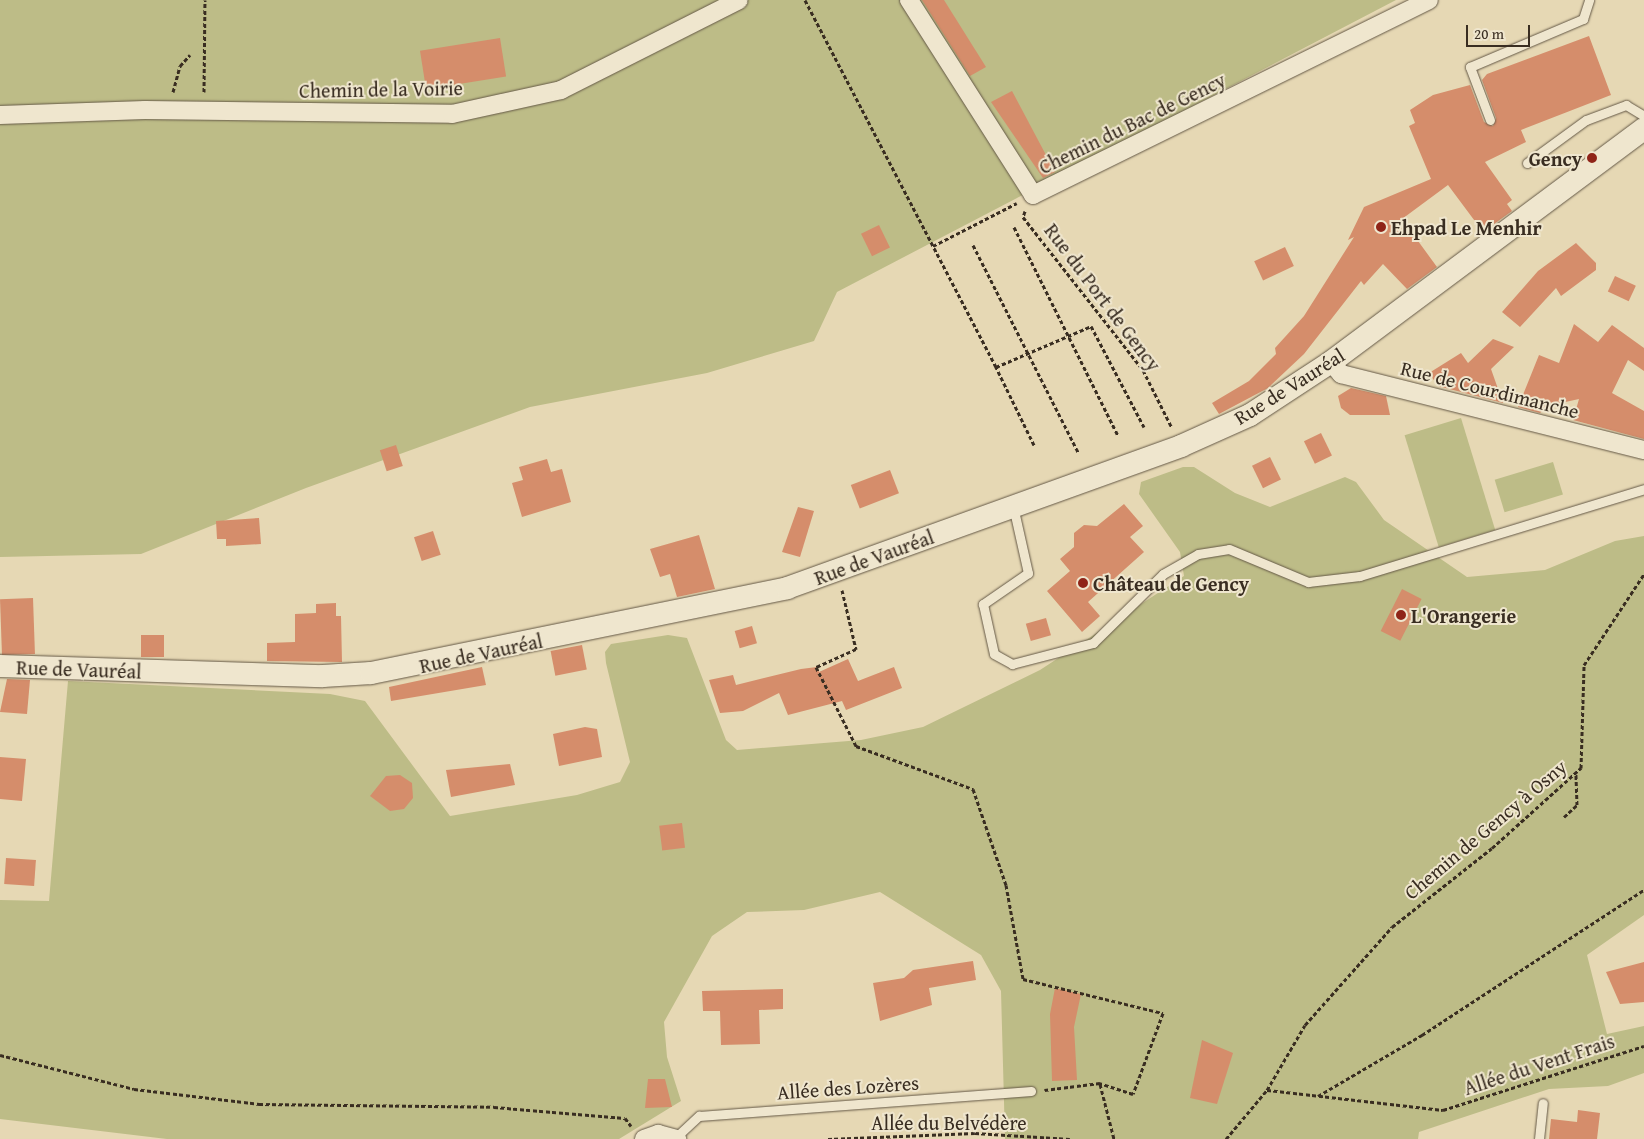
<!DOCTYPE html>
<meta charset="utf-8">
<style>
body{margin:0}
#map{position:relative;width:1644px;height:1139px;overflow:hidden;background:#e6d8b4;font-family:"Gentium Book Plus",serif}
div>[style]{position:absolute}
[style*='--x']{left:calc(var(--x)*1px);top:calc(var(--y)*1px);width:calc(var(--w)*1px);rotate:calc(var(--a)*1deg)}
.green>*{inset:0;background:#bdbc87;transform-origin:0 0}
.building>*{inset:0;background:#d58d6b;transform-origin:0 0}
.path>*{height:3px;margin-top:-1.5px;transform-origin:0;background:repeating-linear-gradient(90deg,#392d21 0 4px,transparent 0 6.5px)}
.roads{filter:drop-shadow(0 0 1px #645846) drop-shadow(0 0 1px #645846)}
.service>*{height:9px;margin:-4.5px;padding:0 4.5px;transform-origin:4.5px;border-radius:4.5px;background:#efe6ce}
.minor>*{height:18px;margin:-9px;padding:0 9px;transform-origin:9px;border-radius:9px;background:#efe6ce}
.tertiary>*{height:22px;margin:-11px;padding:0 11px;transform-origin:11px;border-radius:11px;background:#efe6ce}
.dots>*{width:14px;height:14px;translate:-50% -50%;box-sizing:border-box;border:2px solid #efe6ce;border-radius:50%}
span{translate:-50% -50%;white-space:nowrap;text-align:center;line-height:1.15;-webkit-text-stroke:4px #efe6ce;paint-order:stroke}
.street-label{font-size:20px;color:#392d21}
.poi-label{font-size:20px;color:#392d21;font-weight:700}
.right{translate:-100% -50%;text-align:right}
.left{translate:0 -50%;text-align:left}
.scale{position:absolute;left:1466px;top:25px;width:64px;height:22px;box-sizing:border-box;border:2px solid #392d21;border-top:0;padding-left:6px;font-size:15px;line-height:18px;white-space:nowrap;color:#392d21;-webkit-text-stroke:4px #efe6ce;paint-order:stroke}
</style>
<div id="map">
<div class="green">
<i style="clip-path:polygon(0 0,1396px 0,837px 292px,814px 341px,707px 373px,530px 407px,306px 488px,141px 554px,0 557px)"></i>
<i style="left:1461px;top:418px;width:117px;height:59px;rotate:73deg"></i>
<i style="left:1553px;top:462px;width:34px;height:61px;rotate:73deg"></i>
<i style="clip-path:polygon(1183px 467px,1194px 467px,1235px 493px,1270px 507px,1345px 477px,1356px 482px,1384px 520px,1467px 577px,1545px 570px,1615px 541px,1644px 536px,1644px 915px,1587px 955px,1607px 1034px,1644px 1026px,1644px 1073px,1608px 1086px,1549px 1089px,1419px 1132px,1418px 1139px,1005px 1139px,1001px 991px,981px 955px,880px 892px,804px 910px,747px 912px,712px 936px,664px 1022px,667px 1057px,681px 1101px,619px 1139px,167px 1139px,0 1119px,0 900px,49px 901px,68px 681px,330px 694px,365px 701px,450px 816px,577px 795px,620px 782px,630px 762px,606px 663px,605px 652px,611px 644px,668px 635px,687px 638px,726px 740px,737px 750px,861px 740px,923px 727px,1040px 670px,1184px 576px,1180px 552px,1139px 494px,1141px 482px)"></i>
</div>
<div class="building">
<i style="clip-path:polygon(922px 0,944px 0,986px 67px,970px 76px)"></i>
<i style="clip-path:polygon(1589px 36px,1611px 95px,1521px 130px,1526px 142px,1485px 162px,1512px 200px,1507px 204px,1512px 211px,1483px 232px,1448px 185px,1402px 219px,1437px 267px,1407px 289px,1383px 264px,1364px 285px,1361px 281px,1304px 354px,1268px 388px,1219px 414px,1212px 403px,1249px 381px,1276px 354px,1275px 348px,1304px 316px,1354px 237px,1348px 240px,1364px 207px,1431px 179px,1409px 126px,1415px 123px,1410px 110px,1433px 95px,1470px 85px,1484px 122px,1493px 126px,1496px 118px,1482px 80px,1487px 74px)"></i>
<i style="left:500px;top:38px;width:39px;height:81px;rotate:81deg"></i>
<i style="clip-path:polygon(1012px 91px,1055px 172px,1043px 178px,991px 102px)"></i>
<i style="left:879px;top:225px;width:25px;height:20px;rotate:64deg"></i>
<i style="clip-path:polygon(1576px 243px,1596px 263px,1596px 270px,1561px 296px,1556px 288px,1520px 327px,1502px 312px,1538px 271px)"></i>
<i style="left:1285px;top:247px;width:21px;height:34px;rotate:65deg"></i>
<i style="left:1615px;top:276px;width:23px;height:17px;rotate:25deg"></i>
<i style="clip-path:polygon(1574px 324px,1598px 342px,1612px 325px,1644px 348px,1644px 371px,1628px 360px,1612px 393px,1644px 411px,1644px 439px,1573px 420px,1579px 399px,1547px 406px,1540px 413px,1518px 407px,1539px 355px,1559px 363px)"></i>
<i style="clip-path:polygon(1493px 339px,1514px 347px,1491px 369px,1503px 403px,1438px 386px,1429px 373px,1461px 353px,1468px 363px)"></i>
<i style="clip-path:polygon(1351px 388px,1386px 396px,1390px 415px,1350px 415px,1341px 408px,1338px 396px)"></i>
<i style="left:1321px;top:433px;width:25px;height:19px;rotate:64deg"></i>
<i style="left:396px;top:445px;width:22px;height:17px;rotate:72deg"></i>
<i style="left:1270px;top:457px;width:25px;height:20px;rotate:64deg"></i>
<i style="clip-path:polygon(547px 459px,551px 472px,562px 469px,571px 502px,522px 517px,512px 483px,523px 480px,519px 467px)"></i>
<i style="left:890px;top:470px;width:25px;height:42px;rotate:69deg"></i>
<i style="clip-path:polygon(1124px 504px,1143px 526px,1130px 537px,1144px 552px,1088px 602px,1100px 616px,1082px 632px,1047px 591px,1070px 571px,1060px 559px,1074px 547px,1074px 533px,1084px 525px,1097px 526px)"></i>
<i style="clip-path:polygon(798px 507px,814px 511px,800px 557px,782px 552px)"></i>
<i style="clip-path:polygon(259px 518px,261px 544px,226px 546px,226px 539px,217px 539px,216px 521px)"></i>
<i style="left:433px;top:531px;width:25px;height:20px;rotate:72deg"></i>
<i style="clip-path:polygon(699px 535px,715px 589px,677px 597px,670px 574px,660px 577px,650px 549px)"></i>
<i style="left:1402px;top:589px;width:22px;height:47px;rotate:27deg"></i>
<i style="left:33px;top:598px;width:56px;height:33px;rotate:88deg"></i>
<i style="clip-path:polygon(336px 603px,336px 616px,341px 616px,342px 662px,267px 661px,267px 643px,295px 642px,295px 614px,316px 613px,316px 604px)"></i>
<i style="left:1046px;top:618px;width:18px;height:21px;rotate:74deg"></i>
<i style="left:752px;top:626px;width:18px;height:18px;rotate:74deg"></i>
<i style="left:141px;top:635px;width:23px;height:22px"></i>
<i style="left:582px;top:645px;width:25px;height:32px;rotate:79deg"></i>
<i style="clip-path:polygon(848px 659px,858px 681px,894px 667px,902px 688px,846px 710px,842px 701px,788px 715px,779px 693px,743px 711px,720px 713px,709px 680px,733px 675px,736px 685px,801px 669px,817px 667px,819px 672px)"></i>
<i style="clip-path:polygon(482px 667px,486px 685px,391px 701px,389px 687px)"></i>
<i style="clip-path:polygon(7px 679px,30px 680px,27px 714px,0 712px)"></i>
<i style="clip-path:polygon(585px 727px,597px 729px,602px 757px,559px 766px,553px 734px)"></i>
<i style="clip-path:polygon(0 757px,26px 759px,22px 801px,0 799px)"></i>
<i style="clip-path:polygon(510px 764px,515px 785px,451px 797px,446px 770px)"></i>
<i style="clip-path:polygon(400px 775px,412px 783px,413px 798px,404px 809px,390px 811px,370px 796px,386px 776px)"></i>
<i style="left:682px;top:823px;width:25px;height:23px;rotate:83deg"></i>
<i style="left:6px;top:858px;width:30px;height:26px;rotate:4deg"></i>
<i style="clip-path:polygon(973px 961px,976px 980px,929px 988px,932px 1005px,880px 1021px,873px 983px,904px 978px,913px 970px)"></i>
<i style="clip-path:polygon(1644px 962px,1644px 1002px,1620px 1004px,1606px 972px)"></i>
<i style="clip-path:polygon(1055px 988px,1081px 994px,1074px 1027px,1077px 1080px,1052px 1081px,1050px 1014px)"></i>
<i style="clip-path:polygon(783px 989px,783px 1009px,759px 1010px,760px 1044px,721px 1045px,720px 1011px,703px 1011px,702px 991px)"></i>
<i style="clip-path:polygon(1202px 1040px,1233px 1053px,1217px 1104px,1190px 1098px)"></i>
<i style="clip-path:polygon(648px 1079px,665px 1079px,672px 1107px,645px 1108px)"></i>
<i style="clip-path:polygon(1578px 1110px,1600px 1113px,1597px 1139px,1549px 1139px,1551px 1119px,1577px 1122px)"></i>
</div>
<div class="path">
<i style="--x:805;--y:0;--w:414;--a:62.5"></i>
<i style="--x:173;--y:92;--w:27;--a:-75"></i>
<i style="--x:180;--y:66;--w:15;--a:-48"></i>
<i style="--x:204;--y:92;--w:92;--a:-89.4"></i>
<i style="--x:1025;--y:211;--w:6;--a:108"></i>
<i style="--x:1023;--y:217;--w:194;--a:51.9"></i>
<i style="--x:1143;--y:370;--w:63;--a:63.4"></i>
<i style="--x:1014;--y:227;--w:233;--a:63.5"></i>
<i style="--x:973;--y:245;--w:232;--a:63.1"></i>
<i style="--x:933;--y:246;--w:94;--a:-27.1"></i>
<i style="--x:1034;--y:445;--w:87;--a:-116"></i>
<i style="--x:996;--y:367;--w:103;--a:-23.3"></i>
<i style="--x:1091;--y:326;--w:114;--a:62.3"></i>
<i style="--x:842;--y:590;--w:61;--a:76.7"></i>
<i style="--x:856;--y:649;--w:44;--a:155.8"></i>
<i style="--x:816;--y:667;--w:89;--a:63.1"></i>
<i style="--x:856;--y:746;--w:125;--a:20.2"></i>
<i style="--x:973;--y:789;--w:102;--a:71"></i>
<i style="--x:1006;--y:885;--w:96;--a:79.7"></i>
<i style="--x:1023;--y:979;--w:144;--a:13.7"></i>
<i style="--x:1163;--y:1013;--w:86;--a:110.3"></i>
<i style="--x:1133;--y:1094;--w:35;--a:-162"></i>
<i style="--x:1100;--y:1083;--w:56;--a:172.9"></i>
<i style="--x:1564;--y:817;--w:18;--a:-43"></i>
<i style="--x:1577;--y:805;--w:31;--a:-92"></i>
<i style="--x:0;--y:1055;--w:138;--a:14.2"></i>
<i style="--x:134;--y:1089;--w:126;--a:6.8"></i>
<i style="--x:259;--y:1104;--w:235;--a:0.7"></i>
<i style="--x:494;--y:1107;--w:131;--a:4.8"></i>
<i style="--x:625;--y:1118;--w:10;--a:53"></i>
<i style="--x:1100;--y:1084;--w:57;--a:75.7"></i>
<i style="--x:1267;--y:1090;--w:75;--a:-59.7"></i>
<i style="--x:1305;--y:1025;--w:131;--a:-48.4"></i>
<i style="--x:1392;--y:927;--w:127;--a:-38.3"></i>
<i style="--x:1492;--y:848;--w:120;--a:-42"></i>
<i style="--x:1581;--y:768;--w:103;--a:-88.3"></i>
<i style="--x:1584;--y:665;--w:109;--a:-56.6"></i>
<i style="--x:1318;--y:1096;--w:121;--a:-30.4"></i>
<i style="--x:1422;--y:1035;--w:265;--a:-33.2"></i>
<i style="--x:828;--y:1139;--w:147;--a:-2.3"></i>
<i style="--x:975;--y:1133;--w:95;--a:3.6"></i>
<i style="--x:1226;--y:1139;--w:64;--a:-50.1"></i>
<i style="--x:1267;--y:1090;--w:177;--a:6.5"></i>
<i style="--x:1443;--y:1110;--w:211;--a:-17.7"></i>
</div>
<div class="roads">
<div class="service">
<i style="--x:1490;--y:120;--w:57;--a:-110.7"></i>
<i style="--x:1470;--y:67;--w:123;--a:-23"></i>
<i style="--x:1583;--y:19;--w:20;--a:-72"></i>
<i style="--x:1527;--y:163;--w:73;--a:-36.1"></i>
<i style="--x:1586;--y:120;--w:43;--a:-20.6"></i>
<i style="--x:1626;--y:105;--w:21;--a:31"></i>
<i style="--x:1013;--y:506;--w:69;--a:77.4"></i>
<i style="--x:1028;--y:573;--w:55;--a:145.4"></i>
<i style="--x:983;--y:604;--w:51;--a:77.6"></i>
<i style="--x:994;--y:654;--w:21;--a:29"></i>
<i style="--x:1012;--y:664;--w:84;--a:-14.5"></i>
<i style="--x:1093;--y:643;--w:98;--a:-44.6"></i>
<i style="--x:1163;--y:574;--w:40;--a:-29.7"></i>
<i style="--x:1198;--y:554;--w:31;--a:-9"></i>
<i style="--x:1229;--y:549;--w:86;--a:22.7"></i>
<i style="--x:1308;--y:582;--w:52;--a:-6.6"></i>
<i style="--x:1360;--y:576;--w:297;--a:-17"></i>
<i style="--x:675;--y:1138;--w:33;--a:-43"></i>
<i style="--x:699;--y:1116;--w:333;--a:-4.3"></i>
<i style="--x:1539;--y:1139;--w:36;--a:-84"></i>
</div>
<div class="minor">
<i style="--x:909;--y:0;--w:231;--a:57.5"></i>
<i style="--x:1033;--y:195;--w:441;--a:-26.2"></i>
<i style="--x:0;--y:115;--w:145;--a:-2"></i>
<i style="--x:145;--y:110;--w:307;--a:0.7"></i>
<i style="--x:452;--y:114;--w:112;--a:-12.4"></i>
<i style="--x:561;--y:90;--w:199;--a:-26.8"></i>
<i style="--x:1331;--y:362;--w:16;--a:50"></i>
<i style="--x:1341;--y:374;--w:312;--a:14.1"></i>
<i style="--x:644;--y:1139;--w:15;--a:-20"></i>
<i style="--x:658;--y:1134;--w:20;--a:15"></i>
</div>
<div class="tertiary">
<i style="--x:0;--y:666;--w:323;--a:1.8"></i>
<i style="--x:323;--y:676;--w:48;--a:-3.6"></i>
<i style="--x:371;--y:673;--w:425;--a:-11.5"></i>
<i style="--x:787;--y:588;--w:419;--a:-19.8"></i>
<i style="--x:1181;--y:446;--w:76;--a:-24.2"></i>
<i style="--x:1250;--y:415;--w:97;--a:-33.2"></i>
<i style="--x:1331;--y:362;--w:390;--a:-36.7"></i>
</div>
</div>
<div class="dots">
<i style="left:1592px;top:158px;background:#8f2418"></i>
<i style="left:1381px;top:227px;background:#8f2418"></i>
<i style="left:1083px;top:583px;background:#8f2418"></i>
<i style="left:1401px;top:615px;background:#8f2418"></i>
</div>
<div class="street-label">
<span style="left:381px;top:89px;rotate:-1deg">Chemin de la Voirie</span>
<span style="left:1132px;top:123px;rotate:-26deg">Chemin du Bac de Gency</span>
<span style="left:1103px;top:297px;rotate:53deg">Rue du Port de Gency</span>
<span style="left:1289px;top:386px;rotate:-32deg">Rue de Vauréal</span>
<span style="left:1490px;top:389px;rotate:14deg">Rue de Courdimanche</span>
<span style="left:874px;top:557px;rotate:-20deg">Rue de Vauréal</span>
<span style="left:481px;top:653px;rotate:-12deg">Rue de Vauréal</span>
<span style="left:79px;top:669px;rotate:2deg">Rue de Vauréal</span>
<span style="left:1485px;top:829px;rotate:-40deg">Chemin de Gency à Osny</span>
<span style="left:1539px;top:1064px;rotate:-18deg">Allée du Vent Frais</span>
<span style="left:848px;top:1087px;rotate:-4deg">Allée des Lozères</span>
<span style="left:949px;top:1122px">Allée du Belvédère</span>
</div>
<div class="poi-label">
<span class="right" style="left:1582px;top:158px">Gency</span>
<span class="left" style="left:1391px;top:227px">Ehpad Le Menhir</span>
<span class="left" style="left:1093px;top:583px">Château de Gency</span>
<span class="left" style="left:1411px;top:615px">L'Orangerie</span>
</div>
<div class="scale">20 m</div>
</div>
